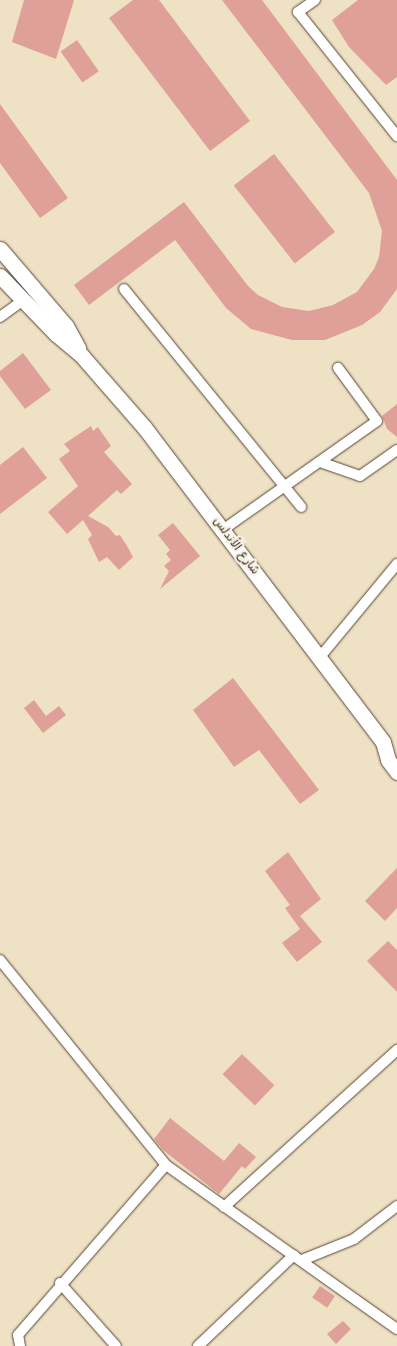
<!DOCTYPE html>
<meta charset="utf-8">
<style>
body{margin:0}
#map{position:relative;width:397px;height:1346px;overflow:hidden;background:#efe1c4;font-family:"Shantell Sans","Playpen Sans Arabic",sans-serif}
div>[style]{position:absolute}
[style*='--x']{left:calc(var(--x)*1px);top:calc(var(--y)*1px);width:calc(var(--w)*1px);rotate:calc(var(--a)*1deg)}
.building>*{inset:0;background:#dea098;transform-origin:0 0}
.roads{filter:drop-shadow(0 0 1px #564537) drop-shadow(0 0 1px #564537)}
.street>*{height:10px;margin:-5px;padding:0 5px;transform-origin:5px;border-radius:5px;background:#fff}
.secondary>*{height:15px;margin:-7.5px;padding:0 7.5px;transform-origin:7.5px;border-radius:7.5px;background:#fff}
span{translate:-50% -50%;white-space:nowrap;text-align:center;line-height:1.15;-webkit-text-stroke:4.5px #f7f3e8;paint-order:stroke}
.street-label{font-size:12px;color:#3b2a1e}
</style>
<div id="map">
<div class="building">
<i style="clip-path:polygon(24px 0,74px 0,56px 59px,12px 42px)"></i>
<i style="clip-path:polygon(133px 0,159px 0,250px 121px,210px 151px,109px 18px)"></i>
<i style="clip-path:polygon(222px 0,262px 0,397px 180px,397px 289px,380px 312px,362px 325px,325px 340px,292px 340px,251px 329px,226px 308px,175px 240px,89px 305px,74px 285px,184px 202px,248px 286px,258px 295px,282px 307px,309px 311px,333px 305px,357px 292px,374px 269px,379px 257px,382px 231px,369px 193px)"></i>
<i style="clip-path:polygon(358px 0,397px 0,397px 77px,386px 85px,349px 47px,332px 20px)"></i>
<i style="left:77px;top:40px;width:38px;height:20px;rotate:55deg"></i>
<i style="clip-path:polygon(0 104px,68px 198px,40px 218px,0 163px)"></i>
<i style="left:274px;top:154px;width:99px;height:51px;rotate:52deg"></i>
<i style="clip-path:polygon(23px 353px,51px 390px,25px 409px,0 376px,0 371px)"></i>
<i style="clip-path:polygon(397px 404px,397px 437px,387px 429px,382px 416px)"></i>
<i style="clip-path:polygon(91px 426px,93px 431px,98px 427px,111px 446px,104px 452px,132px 484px,121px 494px,117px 490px,88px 516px,108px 527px,116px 536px,120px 535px,127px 546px,133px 557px,119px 570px,107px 557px,99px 562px,88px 539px,92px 535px,83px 520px,67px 534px,48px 512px,78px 486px,59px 459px,70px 451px,64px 444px)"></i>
<i style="clip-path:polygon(23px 447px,47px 478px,0 514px,0 465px)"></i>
<i style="clip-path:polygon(173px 523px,200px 556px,160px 589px,169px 571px,164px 566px,171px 560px,166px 554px,170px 550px,158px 535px)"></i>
<i style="clip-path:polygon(233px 678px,319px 790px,300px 804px,259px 750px,234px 767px,193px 710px)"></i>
<i style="clip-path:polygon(34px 700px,46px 716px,59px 706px,66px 715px,43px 733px,24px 708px)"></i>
<i style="clip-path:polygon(288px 852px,321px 899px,300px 916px,322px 942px,297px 962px,282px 943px,300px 929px,285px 908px,290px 905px,265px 871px)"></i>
<i style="clip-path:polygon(397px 868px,397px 908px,385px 921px,365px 901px)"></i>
<i style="clip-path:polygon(388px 941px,397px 950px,397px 992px,367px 961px)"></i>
<i style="left:242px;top:1054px;width:45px;height:28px;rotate:44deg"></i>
<i style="clip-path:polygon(170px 1118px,224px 1161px,239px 1143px,256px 1157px,245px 1169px,242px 1166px,219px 1194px,163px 1150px,154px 1139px)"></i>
<i style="left:320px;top:1286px;width:18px;height:14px;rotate:34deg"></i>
<i style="clip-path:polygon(343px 1321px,351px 1329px,336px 1344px,327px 1334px)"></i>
</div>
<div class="roads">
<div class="street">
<i style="--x:315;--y:0;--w:21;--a:145"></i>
<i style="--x:298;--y:12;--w:159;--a:51.4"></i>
<i style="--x:124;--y:289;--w:281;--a:50.9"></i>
<i style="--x:0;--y:317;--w:29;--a:-36"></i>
<i style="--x:320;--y:462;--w:42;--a:19.3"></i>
<i style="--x:360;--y:476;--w:45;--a:-35.1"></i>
<i style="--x:224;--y:529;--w:187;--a:-35.2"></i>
<i style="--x:377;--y:421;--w:66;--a:-126.3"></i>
<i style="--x:320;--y:657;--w:121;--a:-50.4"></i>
<i style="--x:0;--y:960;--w:264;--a:51"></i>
<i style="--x:166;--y:1165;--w:283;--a:35.4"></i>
<i style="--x:224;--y:1207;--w:234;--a:-42.2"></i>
<i style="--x:302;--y:1260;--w:56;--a:-22"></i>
<i style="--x:354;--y:1239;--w:54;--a:-37.5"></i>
<i style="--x:60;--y:1283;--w:84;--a:48.4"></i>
<i style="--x:20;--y:1346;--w:11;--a:-100"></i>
<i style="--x:18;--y:1335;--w:225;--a:-49"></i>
<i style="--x:198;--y:1346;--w:132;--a:-43.5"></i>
</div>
<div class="secondary">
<i style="--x:0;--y:249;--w:101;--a:49.4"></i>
<i style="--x:66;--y:326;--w:25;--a:61"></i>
<i style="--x:0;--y:276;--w:81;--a:46"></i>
<i style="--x:56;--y:334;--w:34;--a:40"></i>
<i style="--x:82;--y:356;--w:94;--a:48.9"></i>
<i style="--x:144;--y:427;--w:395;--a:52.8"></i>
<i style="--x:383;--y:742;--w:19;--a:74"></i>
<i style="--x:388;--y:760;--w:15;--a:53"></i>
</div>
</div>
<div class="street-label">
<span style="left:236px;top:546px;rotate:53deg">شارع الأندلس</span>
</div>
</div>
